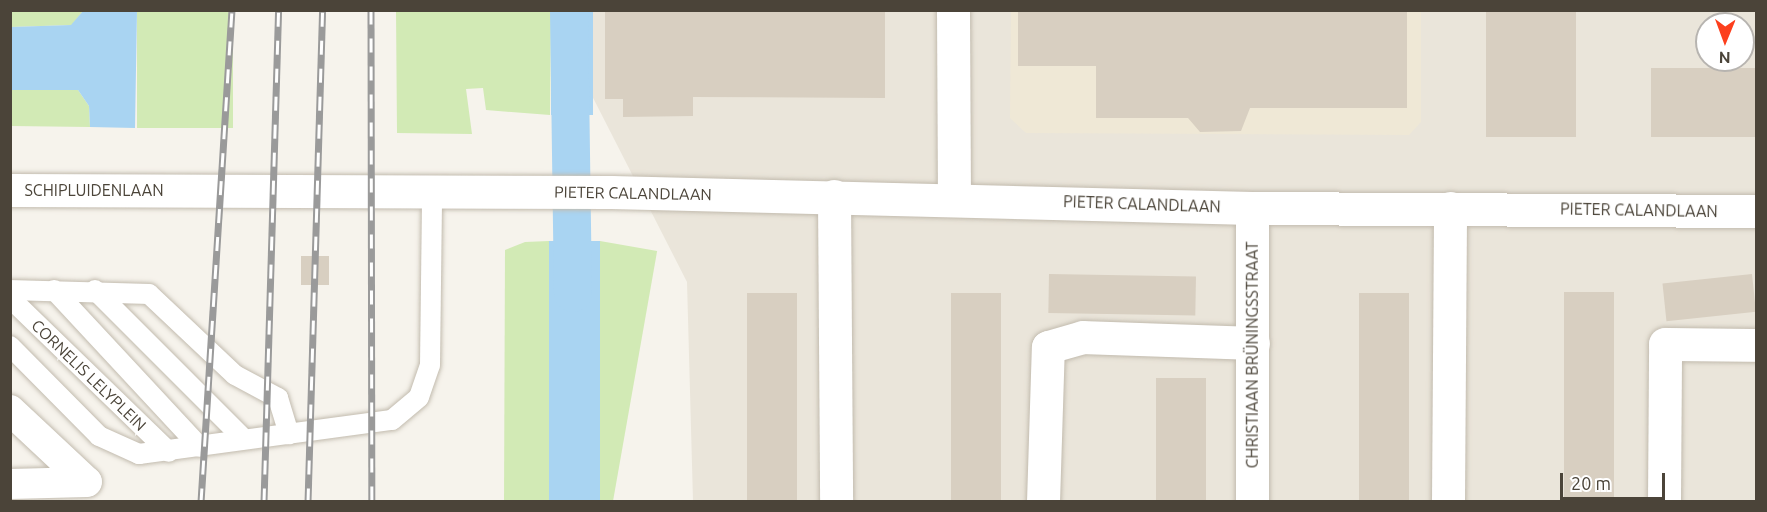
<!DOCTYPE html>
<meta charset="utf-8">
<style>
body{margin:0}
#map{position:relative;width:1767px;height:512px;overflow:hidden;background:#f6f3ec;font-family:Ubuntu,sans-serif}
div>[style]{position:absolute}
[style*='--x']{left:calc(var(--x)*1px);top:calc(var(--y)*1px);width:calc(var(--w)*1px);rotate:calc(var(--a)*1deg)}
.residential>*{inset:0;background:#eae5da}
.education>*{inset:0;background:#efe8d6}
.green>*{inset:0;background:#d2eab5;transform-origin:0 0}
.water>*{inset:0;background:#a9d4f2;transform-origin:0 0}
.canal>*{height:38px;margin:-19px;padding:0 19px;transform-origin:19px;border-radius:19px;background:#a9d4f2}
.building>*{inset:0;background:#d8cfc1;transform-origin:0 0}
.roads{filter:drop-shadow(0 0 2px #c2bbae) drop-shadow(0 0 2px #c2bbae)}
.service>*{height:20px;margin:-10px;padding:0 10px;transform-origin:10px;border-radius:10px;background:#fff}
.pedestrian>*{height:30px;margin:-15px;padding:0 15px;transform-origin:15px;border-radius:15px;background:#fff}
.minor>*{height:33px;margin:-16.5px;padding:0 16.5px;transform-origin:16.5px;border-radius:16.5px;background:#fff}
.tertiary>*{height:33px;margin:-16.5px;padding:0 16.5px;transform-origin:16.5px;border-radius:16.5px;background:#fff}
.rail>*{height:7px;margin-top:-3.5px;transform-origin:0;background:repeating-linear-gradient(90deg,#fff 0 14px,#9a9a9a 0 28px);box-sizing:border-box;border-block:2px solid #9a9a9a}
span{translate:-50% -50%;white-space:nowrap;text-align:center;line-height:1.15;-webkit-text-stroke:4.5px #fff;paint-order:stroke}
.street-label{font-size:16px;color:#4b4439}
.frame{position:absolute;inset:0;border:12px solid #4b4439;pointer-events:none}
.north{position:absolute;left:1695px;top:12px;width:60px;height:60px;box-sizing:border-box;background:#fff;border:2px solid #b7b4b0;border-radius:50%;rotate:181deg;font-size:16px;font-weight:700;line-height:24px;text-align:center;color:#4b4439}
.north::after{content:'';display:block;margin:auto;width:21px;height:27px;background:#fc3f1d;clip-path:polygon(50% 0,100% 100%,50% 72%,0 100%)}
.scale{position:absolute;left:1560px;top:473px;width:105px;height:27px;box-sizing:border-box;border:3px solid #4b4439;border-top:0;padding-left:8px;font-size:18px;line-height:21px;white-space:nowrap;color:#4b4439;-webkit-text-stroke:4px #fff;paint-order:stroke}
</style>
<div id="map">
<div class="residential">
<i style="clip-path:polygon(evenodd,587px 11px,1756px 11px,1756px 501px,693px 501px,687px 282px,586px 84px,587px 11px,1707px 24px,1743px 24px,1743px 60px,1707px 60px,1707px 24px)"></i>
</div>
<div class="education">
<i style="clip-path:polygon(1011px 11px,1421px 11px,1421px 122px,1409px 135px,1026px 133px,1010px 118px)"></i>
</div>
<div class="green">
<i style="clip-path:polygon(10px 11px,83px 11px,72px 25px,11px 27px)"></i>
<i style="left:137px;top:11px;width:96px;height:117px"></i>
<i style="clip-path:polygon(396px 11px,551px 11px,550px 115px,486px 110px,483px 88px,466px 89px,472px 134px,397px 133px)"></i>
<i style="clip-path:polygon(11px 90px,78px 90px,89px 106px,90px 127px,11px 126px)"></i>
<i style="clip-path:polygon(549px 241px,552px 501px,504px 502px,505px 250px,525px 242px)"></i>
<i style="left:600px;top:241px;width:58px;height:260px;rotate:10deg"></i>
</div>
<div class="water">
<i style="clip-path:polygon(83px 11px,137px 11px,135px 128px,90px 127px,89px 106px,78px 90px,11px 90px,11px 27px,71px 25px)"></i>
<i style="left:551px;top:11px;width:42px;height:104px"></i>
<i style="left:549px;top:241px;width:51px;height:260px"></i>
</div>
<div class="canal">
<i style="--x:569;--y:10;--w:283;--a:89.2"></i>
</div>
<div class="building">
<i style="clip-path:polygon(605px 10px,885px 10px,885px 98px,693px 97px,693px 116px,623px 117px,623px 99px,605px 99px)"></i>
<i style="clip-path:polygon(1018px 10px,1407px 10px,1407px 108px,1250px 108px,1241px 131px,1200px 132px,1188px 118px,1096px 118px,1096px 66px,1018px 66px)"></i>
<i style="left:1486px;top:10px;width:90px;height:127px"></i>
<i style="left:1651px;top:68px;width:105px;height:69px"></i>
<i style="left:301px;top:256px;width:28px;height:29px"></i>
<i style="left:1049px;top:274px;width:147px;height:39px;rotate:1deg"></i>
<i style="left:1752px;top:274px;width:38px;height:90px;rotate:84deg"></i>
<i style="left:1614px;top:292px;width:209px;height:50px;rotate:90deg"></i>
<i style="left:747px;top:293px;width:50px;height:208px"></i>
<i style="left:951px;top:293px;width:50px;height:208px"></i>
<i style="left:1359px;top:293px;width:50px;height:208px"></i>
<i style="left:1156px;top:378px;width:50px;height:123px"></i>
</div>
<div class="roads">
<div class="service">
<i style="--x:10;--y:290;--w:139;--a:1.6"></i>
<i style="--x:149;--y:294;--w:118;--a:43.3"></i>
<i style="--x:235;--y:375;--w:49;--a:28.1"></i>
<i style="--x:278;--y:398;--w:38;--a:73"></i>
<i style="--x:54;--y:290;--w:214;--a:47.1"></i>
<i style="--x:95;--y:290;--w:211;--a:45"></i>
<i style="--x:10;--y:298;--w:221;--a:44.1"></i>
<i style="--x:10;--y:346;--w:127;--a:45.3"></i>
<i style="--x:99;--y:436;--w:44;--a:24.2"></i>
<i style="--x:139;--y:454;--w:255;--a:-7.7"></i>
<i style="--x:392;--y:420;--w:35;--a:-40"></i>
<i style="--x:419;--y:397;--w:34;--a:-71"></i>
<i style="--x:430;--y:365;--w:173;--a:-89.3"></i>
</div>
<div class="pedestrian">
<i style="--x:10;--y:410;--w:105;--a:43.1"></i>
<i style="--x:10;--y:484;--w:77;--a:-1.5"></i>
</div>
<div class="minor">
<i style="--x:953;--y:10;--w:188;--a:89.7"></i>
<i style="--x:834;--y:196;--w:306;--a:89.6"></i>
<i style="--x:1043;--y:502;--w:155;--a:-88.2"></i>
<i style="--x:1048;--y:347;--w:36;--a:-16"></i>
<i style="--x:1083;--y:337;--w:170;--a:2"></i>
<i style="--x:1252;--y:502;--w:294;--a:-90"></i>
<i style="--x:1448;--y:502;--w:294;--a:-89.6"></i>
<i style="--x:1664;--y:502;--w:158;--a:-89.6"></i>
<i style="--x:1665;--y:344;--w:91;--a:0.6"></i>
</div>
<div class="tertiary">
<i style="--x:10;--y:190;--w:601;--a:0.19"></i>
<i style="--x:611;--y:192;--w:641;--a:1.43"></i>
<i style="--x:1252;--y:208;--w:504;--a:0.34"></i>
</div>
</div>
<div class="rail">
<i style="--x:371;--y:10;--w:492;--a:89.9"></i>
<i style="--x:201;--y:502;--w:493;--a:-86.4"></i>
<i style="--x:264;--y:502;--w:492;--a:-88.3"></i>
<i style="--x:308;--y:502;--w:492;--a:-88.3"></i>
</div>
<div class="street-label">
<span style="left:94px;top:190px">SCHIPLUIDENLAAN</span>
<span style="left:633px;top:193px;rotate:1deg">PIETER CALANDLAAN</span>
<span style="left:1142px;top:204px;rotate:2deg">PIETER CALANDLAAN</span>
<span style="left:1639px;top:210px;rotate:1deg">PIETER CALANDLAAN</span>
<span style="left:1252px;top:355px;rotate:-90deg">CHRISTIAAN BRÜNINGSSTRAAT</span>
<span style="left:89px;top:375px;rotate:44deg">CORNELIS LELYPLEIN</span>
</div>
<div class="frame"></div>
<div class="north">N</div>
<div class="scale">20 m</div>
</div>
